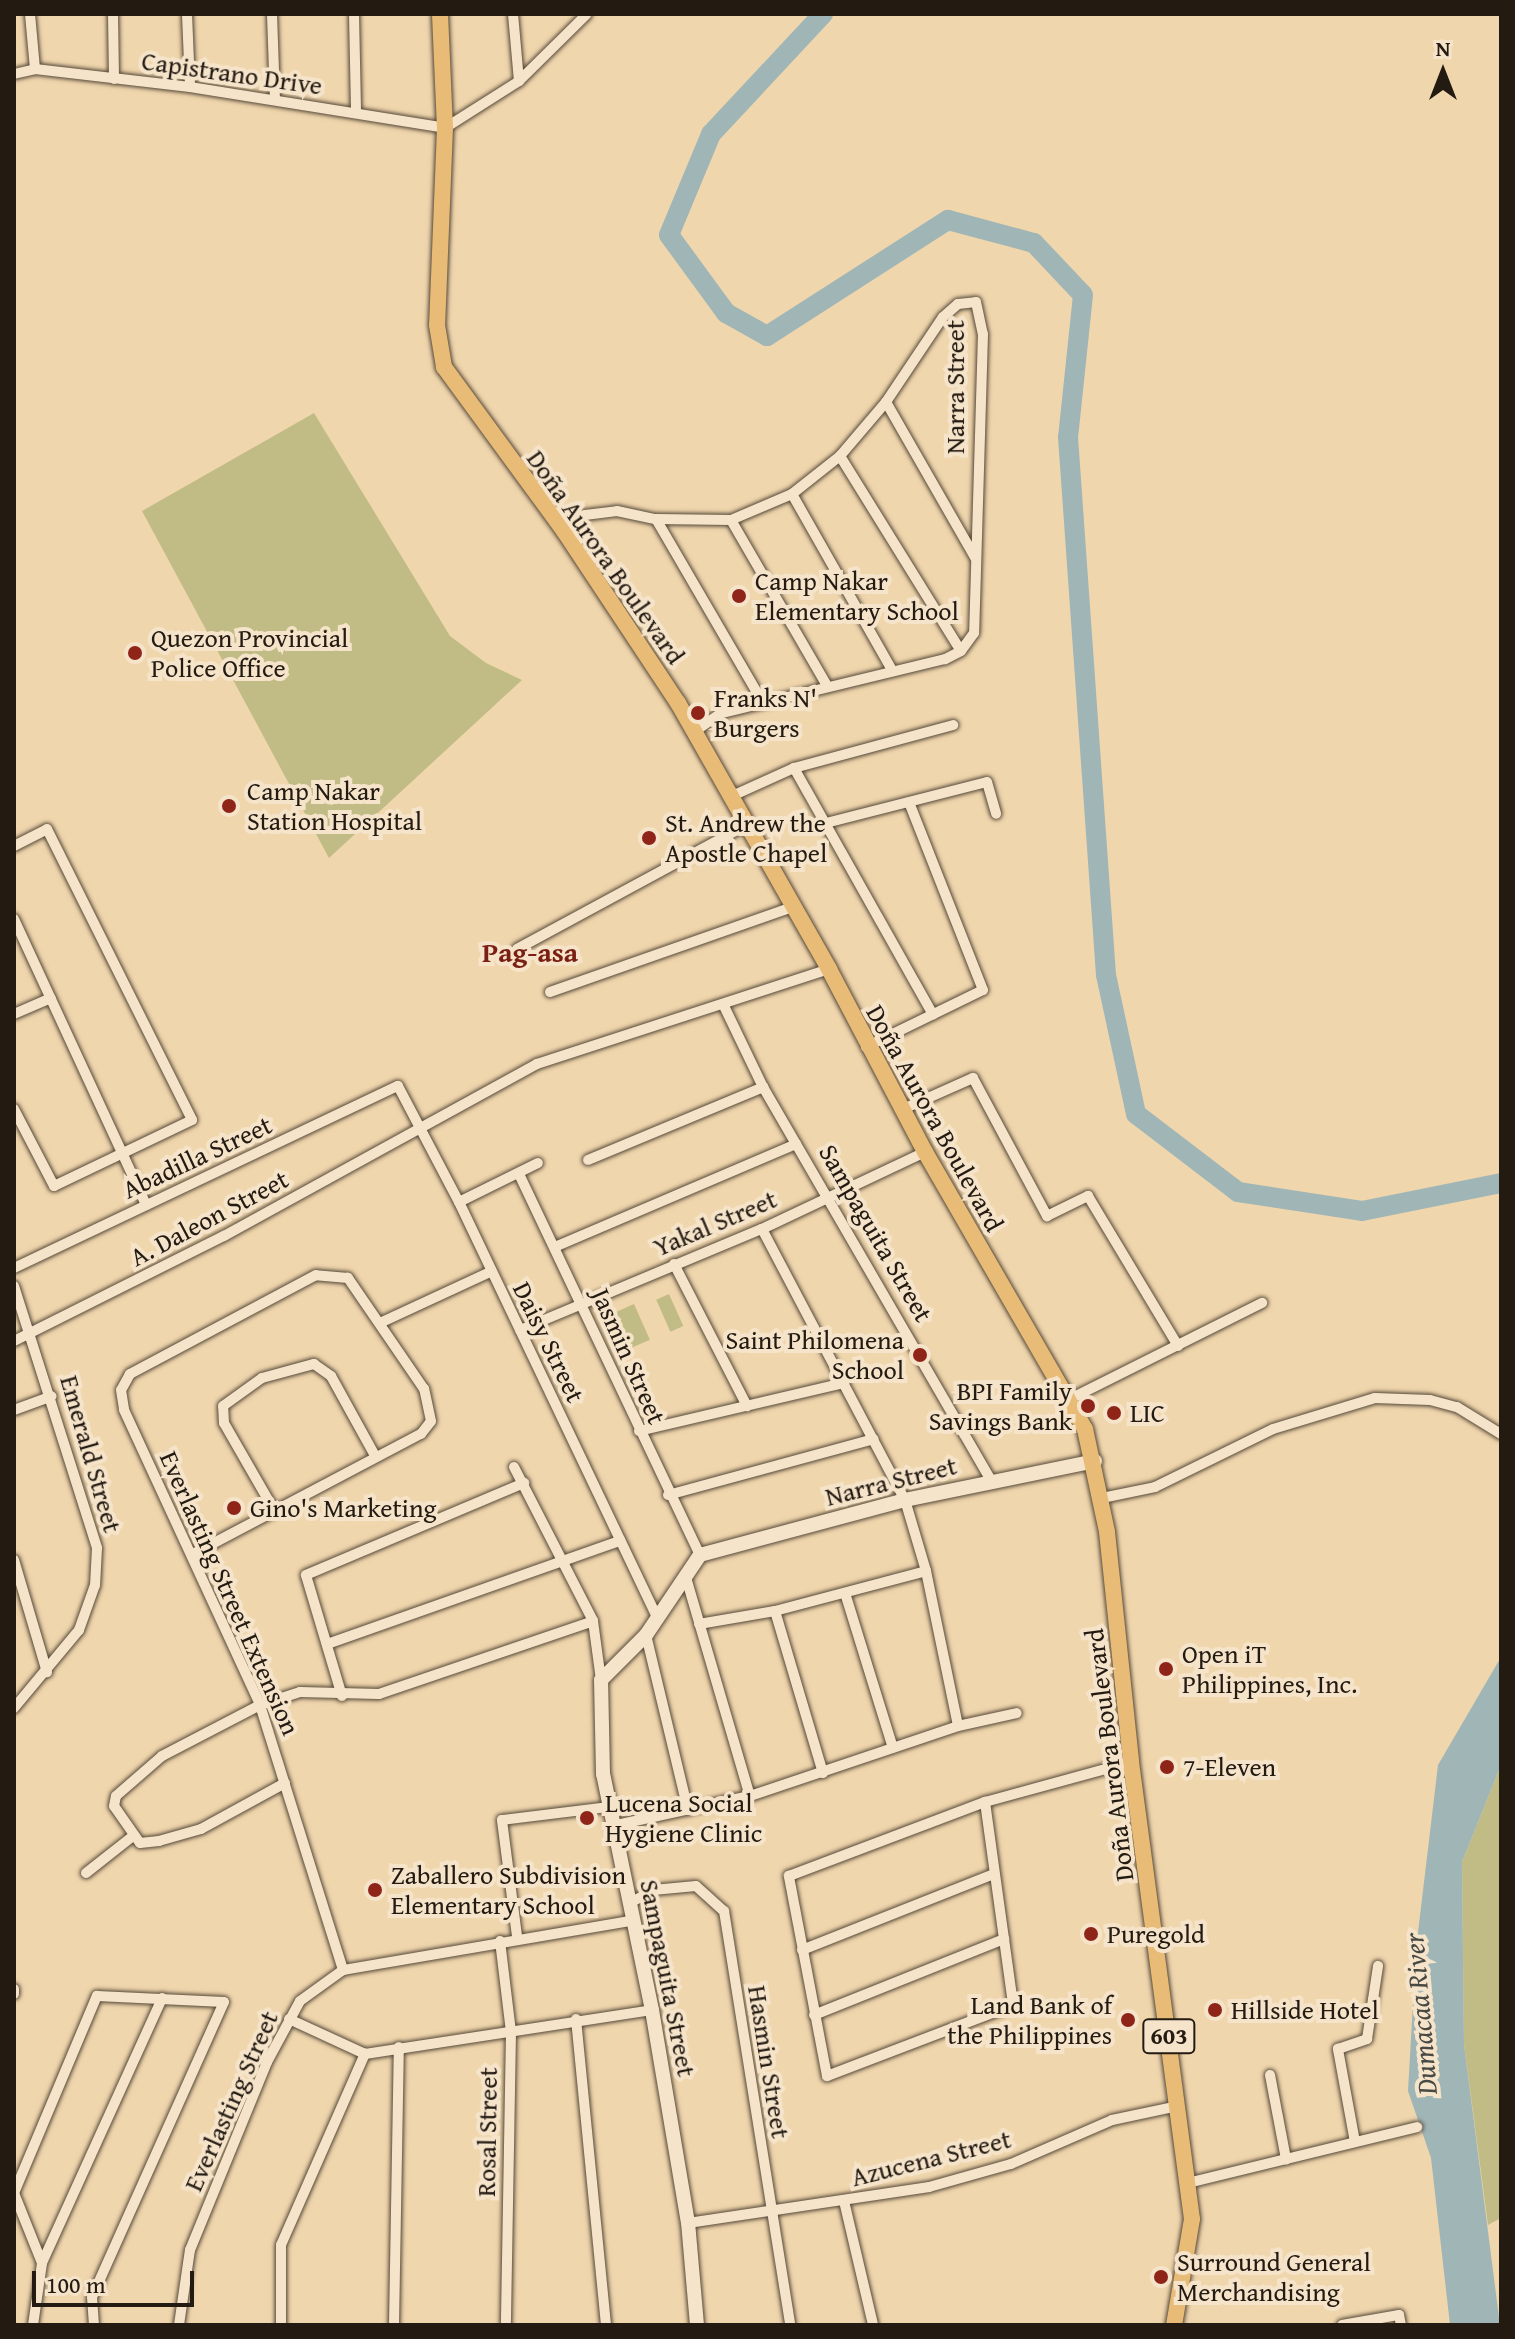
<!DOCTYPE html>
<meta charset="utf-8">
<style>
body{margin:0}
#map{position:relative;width:1515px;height:2339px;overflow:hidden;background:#f0d6ad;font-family:"Gentium Book Plus",serif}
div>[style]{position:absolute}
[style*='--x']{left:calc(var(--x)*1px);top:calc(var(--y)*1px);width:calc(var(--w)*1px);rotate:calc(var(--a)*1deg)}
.green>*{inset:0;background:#c1bc85;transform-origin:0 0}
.water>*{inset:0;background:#a0b6b6}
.river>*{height:20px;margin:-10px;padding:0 10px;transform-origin:10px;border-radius:10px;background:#a0b6b6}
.roads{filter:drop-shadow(0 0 2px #564939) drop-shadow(0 0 2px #564939)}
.street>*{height:10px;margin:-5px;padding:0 5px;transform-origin:5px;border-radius:5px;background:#f5e4ca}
.secondary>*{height:14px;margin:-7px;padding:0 7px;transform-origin:7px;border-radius:7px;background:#f5e4ca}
.primary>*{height:16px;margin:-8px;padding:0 8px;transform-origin:8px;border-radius:8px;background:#e8bb76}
.dots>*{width:22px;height:22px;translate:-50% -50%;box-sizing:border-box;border:4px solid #f5e4ca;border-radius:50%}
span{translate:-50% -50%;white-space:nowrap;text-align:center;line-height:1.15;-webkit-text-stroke:8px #f5e4ca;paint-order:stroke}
.shield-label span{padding:2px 6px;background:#f5e4ca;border:2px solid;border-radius:6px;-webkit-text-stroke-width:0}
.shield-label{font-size:24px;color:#231a12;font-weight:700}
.street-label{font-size:26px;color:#231a12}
.poi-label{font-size:26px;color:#231a12}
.left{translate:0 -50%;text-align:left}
.right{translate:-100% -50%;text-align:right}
.neighbourhood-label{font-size:28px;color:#7a1f14;font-weight:700}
.water-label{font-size:28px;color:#484943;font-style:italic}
.frame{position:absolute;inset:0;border:16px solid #231a12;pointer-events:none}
.north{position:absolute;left:1403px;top:32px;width:80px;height:80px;-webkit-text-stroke:6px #f5e4ca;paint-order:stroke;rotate:0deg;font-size:22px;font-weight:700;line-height:32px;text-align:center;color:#231a12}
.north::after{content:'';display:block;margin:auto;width:28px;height:36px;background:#231a12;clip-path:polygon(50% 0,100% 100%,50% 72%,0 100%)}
.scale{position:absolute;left:32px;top:2271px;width:162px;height:36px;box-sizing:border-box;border:4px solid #231a12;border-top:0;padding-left:10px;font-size:24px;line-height:28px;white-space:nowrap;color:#231a12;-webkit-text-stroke:6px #f5e4ca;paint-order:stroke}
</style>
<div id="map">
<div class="green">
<i style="clip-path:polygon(314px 413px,450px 636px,486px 663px,522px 680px,329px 858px,142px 511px)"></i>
<i style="left:669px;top:1294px;width:35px;height:14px;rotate:66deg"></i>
<i style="left:634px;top:1304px;width:39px;height:27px;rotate:66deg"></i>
<i style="clip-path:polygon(1501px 1765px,1501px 2218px,1488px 2225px,1464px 2044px,1462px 1862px)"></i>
</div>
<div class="water">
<i style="clip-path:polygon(1501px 1657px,1501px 1765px,1462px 1862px,1464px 2044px,1500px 2325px,1450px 2325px,1431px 2158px,1408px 2091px,1416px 1949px,1438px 1765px)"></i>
</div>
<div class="river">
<i style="--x:823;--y:14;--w:164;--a:133"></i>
<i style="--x:711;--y:134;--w:109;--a:112.6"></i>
<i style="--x:669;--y:235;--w:97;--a:53.8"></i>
<i style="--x:726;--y:313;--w:47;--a:29.3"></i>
<i style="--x:767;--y:336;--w:215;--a:-32.7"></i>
<i style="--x:948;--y:220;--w:89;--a:15"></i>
<i style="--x:1034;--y:243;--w:71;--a:46.7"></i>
<i style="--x:1083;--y:295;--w:143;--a:96"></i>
<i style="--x:1068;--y:437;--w:539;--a:85.96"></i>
<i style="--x:1106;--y:975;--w:142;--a:77.8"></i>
<i style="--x:1136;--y:1114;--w:128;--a:37.4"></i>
<i style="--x:1238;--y:1192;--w:125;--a:8.7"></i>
<i style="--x:1362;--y:1211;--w:142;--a:-11.4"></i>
</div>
<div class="roads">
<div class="street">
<i style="--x:30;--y:14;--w:55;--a:84.8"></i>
<i style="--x:113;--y:14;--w:65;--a:89.1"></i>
<i style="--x:187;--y:14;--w:73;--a:87.6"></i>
<i style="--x:272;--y:14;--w:86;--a:88"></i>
<i style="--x:354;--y:14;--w:98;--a:88.8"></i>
<i style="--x:513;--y:14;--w:67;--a:84.9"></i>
<i style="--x:14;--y:74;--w:22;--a:-13"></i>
<i style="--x:35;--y:69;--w:156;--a:6.6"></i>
<i style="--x:190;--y:87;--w:258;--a:9.1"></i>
<i style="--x:445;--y:128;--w:88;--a:-32.4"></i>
<i style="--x:519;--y:81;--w:95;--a:-44.6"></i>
<i style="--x:886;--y:402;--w:181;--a:60.2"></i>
<i style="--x:840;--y:456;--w:229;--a:58.2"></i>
<i style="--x:792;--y:494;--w:202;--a:60.4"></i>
<i style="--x:656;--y:519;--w:213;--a:59.8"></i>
<i style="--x:731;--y:520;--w:193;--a:59.9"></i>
<i style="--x:564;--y:531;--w:26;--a:-37"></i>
<i style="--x:585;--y:515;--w:32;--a:-7"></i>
<i style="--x:617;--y:511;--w:40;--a:12"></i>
<i style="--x:656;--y:519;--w:75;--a:0.8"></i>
<i style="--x:731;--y:520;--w:66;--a:-23.1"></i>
<i style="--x:792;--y:494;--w:61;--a:-38.4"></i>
<i style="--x:840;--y:456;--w:71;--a:-49.6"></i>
<i style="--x:886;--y:402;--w:102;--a:-56.2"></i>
<i style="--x:943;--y:317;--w:20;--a:-41"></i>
<i style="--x:958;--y:304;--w:18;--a:-6"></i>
<i style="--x:976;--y:302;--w:33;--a:78"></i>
<i style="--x:983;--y:334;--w:299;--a:91.7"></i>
<i style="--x:974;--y:633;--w:22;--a:126"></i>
<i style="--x:961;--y:651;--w:18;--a:153"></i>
<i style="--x:945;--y:659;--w:230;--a:166.4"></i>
<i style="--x:721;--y:713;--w:32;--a:145"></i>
<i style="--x:794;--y:768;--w:283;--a:60.6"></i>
<i style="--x:732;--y:796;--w:68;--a:-24.3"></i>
<i style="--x:794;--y:768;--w:165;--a:-15.1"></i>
<i style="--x:826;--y:823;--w:166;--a:-14.3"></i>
<i style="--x:987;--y:782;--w:33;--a:74"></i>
<i style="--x:14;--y:846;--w:37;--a:-27"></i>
<i style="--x:47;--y:829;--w:325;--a:63.5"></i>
<i style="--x:192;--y:1120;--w:153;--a:154.4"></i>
<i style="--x:54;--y:1186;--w:87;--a:-117.5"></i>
<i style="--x:14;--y:919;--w:315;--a:65.2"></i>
<i style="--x:517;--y:949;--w:263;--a:-28.4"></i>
<i style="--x:550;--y:992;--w:260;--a:-19.3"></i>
<i style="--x:724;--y:1006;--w:90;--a:64.3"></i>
<i style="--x:763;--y:1087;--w:457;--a:59.9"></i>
<i style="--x:14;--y:1014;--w:40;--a:-23.4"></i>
<i style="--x:866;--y:1047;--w:130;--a:-26"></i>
<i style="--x:983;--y:990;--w:202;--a:-111.5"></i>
<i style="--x:901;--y:1110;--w:79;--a:-24"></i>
<i style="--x:973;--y:1078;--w:157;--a:61.8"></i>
<i style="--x:1047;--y:1216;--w:46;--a:-26"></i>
<i style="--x:1088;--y:1196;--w:175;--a:59"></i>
<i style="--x:588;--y:1160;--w:190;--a:-22.6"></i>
<i style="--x:519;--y:1174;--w:422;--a:64.6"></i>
<i style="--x:459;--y:1202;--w:88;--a:-26.3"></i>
<i style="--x:762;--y:1229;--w:306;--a:62.2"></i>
<i style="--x:905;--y:1500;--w:74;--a:73.5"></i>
<i style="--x:926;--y:1571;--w:158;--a:78.3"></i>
<i style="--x:557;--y:1246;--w:260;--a:-23.1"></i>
<i style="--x:674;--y:1264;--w:160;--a:62.8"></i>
<i style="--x:14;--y:1268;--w:425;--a:-25.4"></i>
<i style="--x:398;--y:1086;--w:131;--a:62.3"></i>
<i style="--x:459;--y:1202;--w:463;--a:64.5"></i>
<i style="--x:14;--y:1286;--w:275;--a:72.4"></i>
<i style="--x:97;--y:1548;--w:37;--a:93"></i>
<i style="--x:95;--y:1585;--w:48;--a:109.6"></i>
<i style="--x:79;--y:1630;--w:102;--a:129.8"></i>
<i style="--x:382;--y:1322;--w:119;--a:-24.8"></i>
<i style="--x:520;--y:1330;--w:262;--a:-22.7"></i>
<i style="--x:762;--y:1229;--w:180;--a:-25.3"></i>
<i style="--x:14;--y:1341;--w:235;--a:-26.6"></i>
<i style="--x:224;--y:1236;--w:357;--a:-28.8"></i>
<i style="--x:537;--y:1064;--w:307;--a:-18"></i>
<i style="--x:1070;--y:1399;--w:215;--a:-26.6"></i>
<i style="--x:14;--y:1410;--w:40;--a:-20.2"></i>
<i style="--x:639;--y:1431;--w:211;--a:-13.2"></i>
<i style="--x:514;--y:1467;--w:173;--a:62.8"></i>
<i style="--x:593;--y:1621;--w:60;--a:82.3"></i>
<i style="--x:668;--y:1495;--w:213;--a:-15.2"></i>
<i style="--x:1102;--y:1498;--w:54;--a:-11.7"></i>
<i style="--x:1155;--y:1487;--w:131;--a:-26.2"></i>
<i style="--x:1273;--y:1429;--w:107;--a:-16.9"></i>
<i style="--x:1375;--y:1398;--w:55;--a:2.1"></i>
<i style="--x:1430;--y:1400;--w:28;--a:15"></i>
<i style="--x:1457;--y:1407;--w:52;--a:31.5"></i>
<i style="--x:274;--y:1510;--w:100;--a:-119.9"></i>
<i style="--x:224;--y:1423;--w:17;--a:-93"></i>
<i style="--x:223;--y:1406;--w:48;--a:-35.7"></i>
<i style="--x:262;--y:1378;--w:54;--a:-15.1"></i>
<i style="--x:314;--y:1364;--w:21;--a:35"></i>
<i style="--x:331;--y:1376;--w:89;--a:61.1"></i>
<i style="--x:193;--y:1554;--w:258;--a:-27.8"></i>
<i style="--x:421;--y:1434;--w:16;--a:-52"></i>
<i style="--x:431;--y:1421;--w:33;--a:-102"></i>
<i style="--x:424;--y:1389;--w:135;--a:-124.4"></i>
<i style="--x:348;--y:1278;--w:32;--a:-175"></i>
<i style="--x:316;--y:1275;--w:211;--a:152"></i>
<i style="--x:130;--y:1374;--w:18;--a:119"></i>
<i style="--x:121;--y:1390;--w:20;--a:81"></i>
<i style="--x:124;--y:1410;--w:325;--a:65.2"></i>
<i style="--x:260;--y:1705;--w:278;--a:72.6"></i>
<i style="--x:14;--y:1560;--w:117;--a:73.6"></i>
<i style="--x:687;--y:1581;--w:224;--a:73.7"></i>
<i style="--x:845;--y:1593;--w:162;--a:72.8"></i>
<i style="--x:775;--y:1611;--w:169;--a:73.5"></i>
<i style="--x:699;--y:1624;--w:77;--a:-9.7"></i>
<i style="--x:775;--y:1611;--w:156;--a:-14.8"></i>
<i style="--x:646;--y:1635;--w:180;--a:76.5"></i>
<i style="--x:327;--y:1644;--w:311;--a:-19.4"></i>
<i style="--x:342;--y:1696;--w:126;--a:-106.6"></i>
<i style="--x:306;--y:1575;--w:237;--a:-22.9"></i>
<i style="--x:285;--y:1783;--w:96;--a:151.3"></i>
<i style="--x:201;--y:1829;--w:44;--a:164.1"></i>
<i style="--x:159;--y:1841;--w:19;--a:174"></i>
<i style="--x:140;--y:1843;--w:45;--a:-125.1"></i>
<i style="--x:114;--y:1806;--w:10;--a:-79"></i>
<i style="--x:116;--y:1796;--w:61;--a:-41"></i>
<i style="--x:162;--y:1756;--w:110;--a:-27.5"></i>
<i style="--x:260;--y:1705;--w:42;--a:-18"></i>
<i style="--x:300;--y:1692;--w:79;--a:1.5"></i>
<i style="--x:379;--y:1694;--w:226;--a:-18.8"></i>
<i style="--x:985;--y:1802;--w:205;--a:82.1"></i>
<i style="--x:1013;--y:2005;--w:199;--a:159.1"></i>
<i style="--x:827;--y:2076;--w:204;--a:-100.8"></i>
<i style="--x:789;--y:1876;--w:210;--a:-20.7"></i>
<i style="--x:985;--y:1802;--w:151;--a:-15.3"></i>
<i style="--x:612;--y:1826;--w:141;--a:-12.3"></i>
<i style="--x:750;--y:1796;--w:219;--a:-18.6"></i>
<i style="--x:958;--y:1726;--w:60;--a:-12.4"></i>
<i style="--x:86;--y:1873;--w:60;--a:-38.2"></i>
<i style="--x:630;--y:1903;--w:26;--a:-29"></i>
<i style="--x:653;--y:1890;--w:43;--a:-5.3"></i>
<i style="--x:696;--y:1886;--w:38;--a:42"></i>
<i style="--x:724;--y:1911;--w:419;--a:80.9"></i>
<i style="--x:517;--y:1936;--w:117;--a:-97.4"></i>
<i style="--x:502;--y:1820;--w:107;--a:-7"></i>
<i style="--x:500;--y:1941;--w:92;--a:83.1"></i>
<i style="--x:511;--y:2032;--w:293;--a:91"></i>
<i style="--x:802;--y:1950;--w:206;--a:-21.6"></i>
<i style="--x:14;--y:1989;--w:5;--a:90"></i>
<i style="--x:814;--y:2015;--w:205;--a:-21.8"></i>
<i style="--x:289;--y:2019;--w:84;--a:24.7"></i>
<i style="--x:365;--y:2054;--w:290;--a:-8.7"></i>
<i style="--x:576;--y:2019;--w:307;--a:84.4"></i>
<i style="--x:1270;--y:2075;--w:86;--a:79.2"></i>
<i style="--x:1355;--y:2142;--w:95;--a:-100.4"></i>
<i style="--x:1338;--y:2049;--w:31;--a:-19"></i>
<i style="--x:1367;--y:2039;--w:74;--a:-81.4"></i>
<i style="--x:1188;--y:2183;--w:236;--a:-13.7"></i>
<i style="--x:844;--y:2201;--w:127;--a:76.8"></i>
<i style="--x:688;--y:2223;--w:244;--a:-8.5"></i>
<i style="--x:929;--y:2187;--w:85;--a:-15.7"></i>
<i style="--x:1011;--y:2164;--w:110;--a:-23.5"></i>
<i style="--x:1112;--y:2120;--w:67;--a:-12"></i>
<i style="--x:42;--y:2263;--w:75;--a:-111.8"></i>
<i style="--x:14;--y:2193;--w:214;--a:-67.2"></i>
<i style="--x:97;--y:1996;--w:127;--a:2.7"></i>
<i style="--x:224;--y:2002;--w:323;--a:114.1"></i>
<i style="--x:92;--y:2297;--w:28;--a:86"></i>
<i style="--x:33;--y:2325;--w:63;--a:-81.7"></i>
<i style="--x:42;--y:2263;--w:291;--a:-65.6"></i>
<i style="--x:179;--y:2325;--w:76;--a:-81.7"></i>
<i style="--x:190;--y:2250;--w:203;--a:-67.7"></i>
<i style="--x:267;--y:2062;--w:69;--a:-61.6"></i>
<i style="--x:300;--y:2001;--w:53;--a:-35.8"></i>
<i style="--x:343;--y:1970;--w:295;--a:-9.7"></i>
<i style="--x:281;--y:2325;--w:80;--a:-90"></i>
<i style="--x:281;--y:2245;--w:209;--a:-66.3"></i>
<i style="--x:394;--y:2325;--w:278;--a:-89"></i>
<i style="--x:1342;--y:2325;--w:58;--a:-10"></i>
<i style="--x:1399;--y:2315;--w:10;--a:79"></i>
</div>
<div class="secondary">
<i style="--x:697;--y:2325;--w:102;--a:-95"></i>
<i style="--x:688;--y:2223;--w:216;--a:-99.6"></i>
<i style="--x:652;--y:2010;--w:241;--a:-101.7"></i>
<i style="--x:603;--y:1774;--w:94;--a:-91.2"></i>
<i style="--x:601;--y:1680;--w:64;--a:-45"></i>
<i style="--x:646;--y:1635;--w:97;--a:-56"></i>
<i style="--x:700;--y:1555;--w:212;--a:-15"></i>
<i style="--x:905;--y:1500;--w:194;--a:-11.6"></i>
</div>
<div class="primary">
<i style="--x:440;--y:14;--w:114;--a:87.5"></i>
<i style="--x:445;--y:128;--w:197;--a:92.3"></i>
<i style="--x:437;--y:325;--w:43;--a:80.5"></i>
<i style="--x:444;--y:367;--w:203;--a:53.8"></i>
<i style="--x:564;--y:531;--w:206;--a:56.5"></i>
<i style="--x:678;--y:703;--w:306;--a:60.4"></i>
<i style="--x:829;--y:969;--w:207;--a:62.3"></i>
<i style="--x:925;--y:1152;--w:320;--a:60"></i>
<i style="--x:1085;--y:1429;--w:105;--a:77.9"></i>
<i style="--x:1107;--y:1532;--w:231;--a:84"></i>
<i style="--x:1131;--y:1762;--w:461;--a:82.4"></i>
<i style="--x:1192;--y:2219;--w:108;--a:99.6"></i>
</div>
</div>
<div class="dots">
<i style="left:739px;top:596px;background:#8f2418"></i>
<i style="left:135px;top:653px;background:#8f2418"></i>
<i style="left:698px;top:713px;background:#8f2418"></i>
<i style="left:229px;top:806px;background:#8f2418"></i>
<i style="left:649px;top:838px;background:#8f2418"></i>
<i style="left:920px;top:1355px;background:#8f2418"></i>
<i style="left:1088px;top:1406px;background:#8f2418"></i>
<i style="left:1114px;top:1413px;background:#8f2418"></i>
<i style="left:234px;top:1508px;background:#8f2418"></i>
<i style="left:1166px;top:1669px;background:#8f2418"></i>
<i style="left:1167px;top:1767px;background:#8f2418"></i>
<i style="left:587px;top:1818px;background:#8f2418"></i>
<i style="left:375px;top:1890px;background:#8f2418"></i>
<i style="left:1091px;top:1934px;background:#8f2418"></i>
<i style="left:1215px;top:2010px;background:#8f2418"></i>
<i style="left:1128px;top:2020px;background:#8f2418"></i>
<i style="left:1161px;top:2277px;background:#8f2418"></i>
</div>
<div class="shield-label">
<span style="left:1169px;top:2036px">603</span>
</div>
<div class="street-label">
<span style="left:232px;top:73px;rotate:8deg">Capistrano Drive</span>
<span style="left:955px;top:387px;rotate:-90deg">Narra Street</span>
<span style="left:606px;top:557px;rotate:55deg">Doña Aurora Boulevard</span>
<span style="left:935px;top:1118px;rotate:61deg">Doña Aurora Boulevard</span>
<span style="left:197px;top:1157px;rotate:-25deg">Abadilla Street</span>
<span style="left:209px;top:1218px;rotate:-28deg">A. Daleon Street</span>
<span style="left:715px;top:1223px;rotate:-23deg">Yakal Street</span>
<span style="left:876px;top:1233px;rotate:60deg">Sampaguita Street</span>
<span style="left:549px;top:1342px;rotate:64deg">Daisy Street</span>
<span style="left:629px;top:1356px;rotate:66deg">Jasmin Street</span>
<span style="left:91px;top:1454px;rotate:74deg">Emerald Street</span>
<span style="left:891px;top:1481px;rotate:-14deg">Narra Street</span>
<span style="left:230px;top:1593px;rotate:66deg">Everlasting Street Extension</span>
<span style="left:1109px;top:1755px;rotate:-97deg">Doña Aurora Boulevard</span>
<span style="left:668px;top:1978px;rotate:79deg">Sampaguita Street</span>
<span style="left:769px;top:2062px;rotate:81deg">Hasmin Street</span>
<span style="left:231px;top:2101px;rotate:-66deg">Everlasting Street</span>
<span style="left:487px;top:2132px;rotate:-89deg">Rosal Street</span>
<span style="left:931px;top:2158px;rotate:-14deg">Azucena Street</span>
</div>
<div class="poi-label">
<span class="left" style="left:755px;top:596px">Camp Nakar<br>Elementary School</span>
<span class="left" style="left:151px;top:653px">Quezon Provincial<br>Police Office</span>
<span class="left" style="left:714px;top:713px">Franks N'<br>Burgers</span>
<span class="left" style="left:247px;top:806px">Camp Nakar<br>Station Hospital</span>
<span class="left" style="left:665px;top:838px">St. Andrew the<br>Apostle Chapel</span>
<span class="right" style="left:904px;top:1355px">Saint Philomena<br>School</span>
<span class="right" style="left:1072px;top:1406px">BPI Family<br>Savings Bank</span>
<span class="left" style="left:1130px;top:1413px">LIC</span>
<span class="left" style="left:250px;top:1508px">Gino's Marketing</span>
<span class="left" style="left:1182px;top:1669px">Open iT<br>Philippines, Inc.</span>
<span class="left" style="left:1183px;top:1767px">7-Eleven</span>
<span class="left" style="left:605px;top:1818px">Lucena Social<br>Hygiene Clinic</span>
<span class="left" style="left:391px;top:1890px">Zaballero Subdivision<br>Elementary School</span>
<span class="left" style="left:1107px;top:1934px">Puregold</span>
<span class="right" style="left:1112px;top:2020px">Land Bank of<br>the Philippines</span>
<span class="left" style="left:1231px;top:2010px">Hillside Hotel</span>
<span class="left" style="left:1177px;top:2277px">Surround General<br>Merchandising</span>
</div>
<div class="neighbourhood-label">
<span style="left:530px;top:952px">Pag-asa</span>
</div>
<div class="water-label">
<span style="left:1420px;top:2014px;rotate:-95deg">Dumacaa River</span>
</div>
<div class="frame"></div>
<div class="north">N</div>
<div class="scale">100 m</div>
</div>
